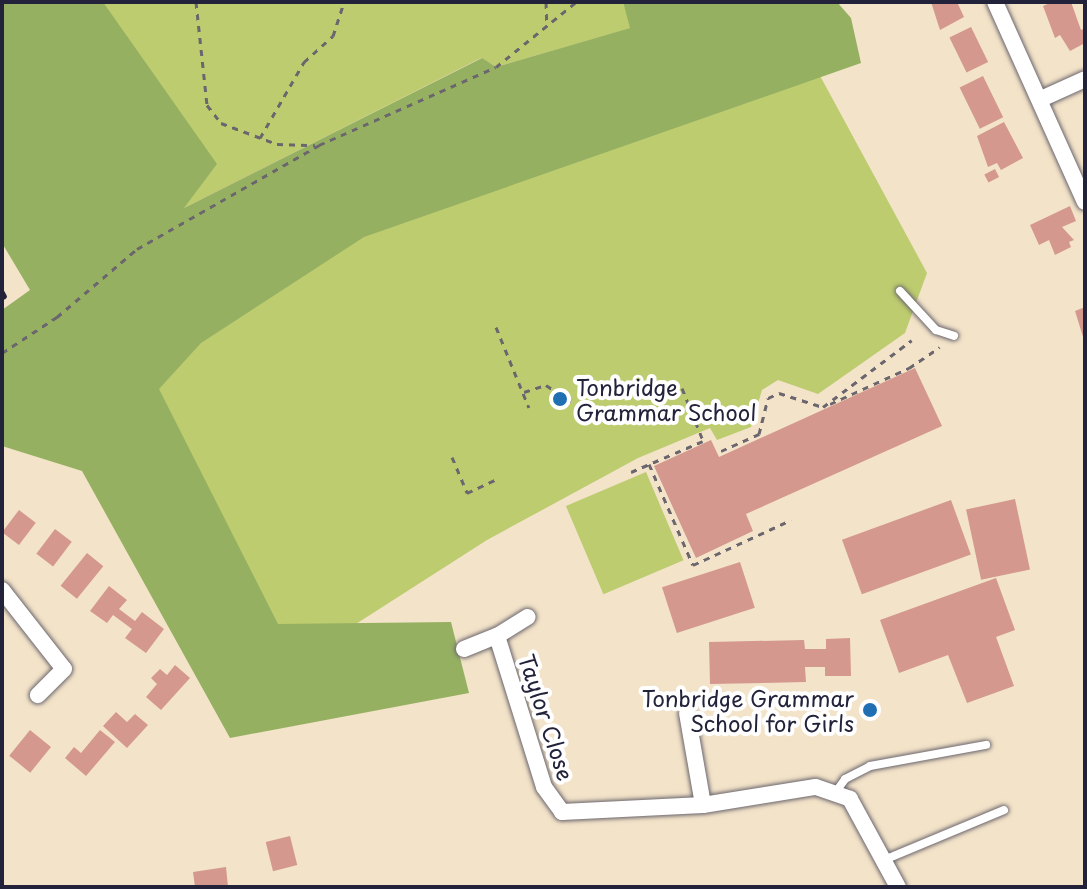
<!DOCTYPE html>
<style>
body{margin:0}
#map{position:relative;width:1087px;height:889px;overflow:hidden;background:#f3e3c9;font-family:"Playpen Sans",sans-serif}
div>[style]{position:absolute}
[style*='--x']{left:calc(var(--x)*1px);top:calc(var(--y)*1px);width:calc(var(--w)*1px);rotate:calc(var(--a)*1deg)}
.green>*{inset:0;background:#bdcc6f;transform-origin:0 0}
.forest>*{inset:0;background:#96b062}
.building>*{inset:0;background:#d4988e;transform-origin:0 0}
.path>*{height:3px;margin-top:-1.5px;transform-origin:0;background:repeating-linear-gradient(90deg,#6b666d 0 6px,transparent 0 12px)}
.roads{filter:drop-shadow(0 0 2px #6b666d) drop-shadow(0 0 2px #6b666d)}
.lane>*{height:8px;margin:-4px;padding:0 4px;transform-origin:4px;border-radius:4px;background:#fff}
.street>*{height:16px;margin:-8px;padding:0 8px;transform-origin:8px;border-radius:8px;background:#fff}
.rail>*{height:6px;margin:-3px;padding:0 3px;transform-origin:3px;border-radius:3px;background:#22223b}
.dots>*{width:22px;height:22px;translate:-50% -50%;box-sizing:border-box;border:4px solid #fff;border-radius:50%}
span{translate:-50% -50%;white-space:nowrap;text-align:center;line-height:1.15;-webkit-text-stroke:8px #fff;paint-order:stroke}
.poi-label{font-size:22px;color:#22223b}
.left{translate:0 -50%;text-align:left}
.right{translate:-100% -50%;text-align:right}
.street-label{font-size:22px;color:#22223b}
.frame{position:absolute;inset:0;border:4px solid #22223b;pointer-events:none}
</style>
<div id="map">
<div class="green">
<i style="clip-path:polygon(103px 2px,623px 2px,631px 28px,496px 67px,481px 58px,182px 209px)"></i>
<i style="clip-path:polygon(812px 61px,927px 273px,905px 333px,818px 394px,778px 380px,762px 390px,751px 427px,717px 440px,710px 428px,638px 458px,487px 540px,295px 663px,107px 377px,336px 211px)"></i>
<i style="left:646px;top:472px;width:96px;height:87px;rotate:67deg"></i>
</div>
<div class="forest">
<i style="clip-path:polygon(2px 2px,103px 2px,217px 164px,184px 208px,482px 58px,496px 67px,630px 28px,623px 2px,837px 2px,851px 18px,861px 63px,364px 237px,201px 343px,159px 389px,278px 624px,451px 622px,469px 693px,230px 738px,82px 471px,2px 446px,2px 310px,30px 290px,2px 243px)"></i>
</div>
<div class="building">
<i style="clip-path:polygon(931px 2px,957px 2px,964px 17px,940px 30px)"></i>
<i style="clip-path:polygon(1052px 2px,1071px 2px,1081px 30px,1085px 28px,1085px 43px,1070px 51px,1060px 35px,1055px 38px,1043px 6px)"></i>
<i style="left:971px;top:27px;width:39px;height:24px;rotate:64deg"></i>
<i style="left:983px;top:76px;width:46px;height:26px;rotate:64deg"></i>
<i style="clip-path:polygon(1004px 122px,1023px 158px,1001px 170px,997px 163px,988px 167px,977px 136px)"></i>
<i style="left:995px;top:169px;width:9px;height:12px;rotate:63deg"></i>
<i style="clip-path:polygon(1070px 206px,1076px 221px,1062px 227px,1074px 240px,1069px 242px,1071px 247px,1055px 255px,1049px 240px,1039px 245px,1030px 225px)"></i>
<i style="clip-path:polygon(1085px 307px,1085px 340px,1084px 340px,1075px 311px)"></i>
<i style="clip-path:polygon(915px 368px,942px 426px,746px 514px,753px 531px,696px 558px,654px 466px,711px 440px,719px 457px)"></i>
<i style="left:1015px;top:499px;width:72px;height:50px;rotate:78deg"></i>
<i style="left:951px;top:500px;width:58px;height:116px;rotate:70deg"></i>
<i style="left:19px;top:510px;width:21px;height:28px;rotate:37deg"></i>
<i style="left:55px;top:529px;width:21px;height:31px;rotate:37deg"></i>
<i style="left:87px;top:553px;width:21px;height:42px;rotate:39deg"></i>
<i style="left:740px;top:562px;width:48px;height:82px;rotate:72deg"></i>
<i style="clip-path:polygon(996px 578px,1015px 630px,996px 637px,1014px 686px,967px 703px,948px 655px,899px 673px,880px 620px)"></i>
<i style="clip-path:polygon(109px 586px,127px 600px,119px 609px,135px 621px,142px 612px,164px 629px,146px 653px,125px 638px,132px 629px,113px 615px,107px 623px,90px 611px)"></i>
<i style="clip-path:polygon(850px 638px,851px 676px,825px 676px,825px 667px,805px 667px,806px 682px,710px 684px,709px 642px,804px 640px,805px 649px,826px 649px,826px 639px)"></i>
<i style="clip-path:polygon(175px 665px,190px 678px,161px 710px,146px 697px,157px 684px,151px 678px,160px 669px,167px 675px)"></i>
<i style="clip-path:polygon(116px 712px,127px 722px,135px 714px,148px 725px,127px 748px,103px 726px)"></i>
<i style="left:30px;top:730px;width:27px;height:33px;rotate:39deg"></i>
<i style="clip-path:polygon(100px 730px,115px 742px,86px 776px,65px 758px,74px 747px,81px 753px)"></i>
<i style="left:290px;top:836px;width:30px;height:25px;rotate:76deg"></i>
<i style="clip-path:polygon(226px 867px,228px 887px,195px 887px,193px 872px)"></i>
</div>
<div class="path">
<i style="--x:196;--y:2;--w:104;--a:83.9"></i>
<i style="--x:207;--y:105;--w:23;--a:52"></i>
<i style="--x:221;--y:123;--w:60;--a:20.6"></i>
<i style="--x:277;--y:144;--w:38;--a:2"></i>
<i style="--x:546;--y:2;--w:23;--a:88"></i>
<i style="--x:260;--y:138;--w:88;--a:-59.9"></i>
<i style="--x:304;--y:62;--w:39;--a:-42"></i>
<i style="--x:333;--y:36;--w:36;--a:-72"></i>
<i style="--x:496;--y:327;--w:87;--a:67.8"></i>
<i style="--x:2;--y:353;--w:66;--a:-33.2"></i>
<i style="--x:57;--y:317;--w:105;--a:-40.4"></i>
<i style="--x:137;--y:249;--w:210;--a:-29.7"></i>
<i style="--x:319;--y:145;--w:193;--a:-23.8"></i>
<i style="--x:496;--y:67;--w:103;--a:-39.1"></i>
<i style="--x:682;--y:388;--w:59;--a:68.2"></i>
<i style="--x:524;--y:392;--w:23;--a:-18"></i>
<i style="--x:546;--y:385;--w:37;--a:34"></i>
<i style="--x:577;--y:406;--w:23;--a:61"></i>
<i style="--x:830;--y:404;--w:87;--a:-24.5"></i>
<i style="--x:909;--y:368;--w:37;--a:-34"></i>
<i style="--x:721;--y:451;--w:42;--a:-24.1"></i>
<i style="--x:759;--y:434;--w:37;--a:-76"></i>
<i style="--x:768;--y:398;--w:12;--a:-24"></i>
<i style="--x:779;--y:393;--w:46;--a:17.7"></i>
<i style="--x:823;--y:407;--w:111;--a:-37"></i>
<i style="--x:452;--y:457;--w:39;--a:67"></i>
<i style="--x:467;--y:493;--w:35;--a:-25"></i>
<i style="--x:649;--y:464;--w:110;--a:66.5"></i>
<i style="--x:693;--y:565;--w:108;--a:-24.7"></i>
<i style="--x:631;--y:472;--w:78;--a:-23.3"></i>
</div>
<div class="roads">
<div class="lane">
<i style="--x:900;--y:291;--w:53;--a:47.3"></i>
<i style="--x:936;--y:330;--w:19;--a:18"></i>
<i style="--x:835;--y:793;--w:17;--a:-54"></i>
<i style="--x:845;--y:779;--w:28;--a:-27"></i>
<i style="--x:870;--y:766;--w:118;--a:-10.3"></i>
<i style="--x:884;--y:860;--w:130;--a:-22.6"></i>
</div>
<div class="street">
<i style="--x:995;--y:2;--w:219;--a:65.8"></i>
<i style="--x:1041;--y:99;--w:48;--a:-24.4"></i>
<i style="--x:2;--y:590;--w:100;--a:51.9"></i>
<i style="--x:64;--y:669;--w:37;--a:135"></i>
<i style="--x:497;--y:636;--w:36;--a:-32"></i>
<i style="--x:464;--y:649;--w:35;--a:-22"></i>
<i style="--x:497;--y:636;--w:158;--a:72.7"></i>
<i style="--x:544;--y:787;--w:31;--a:54"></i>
<i style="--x:562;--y:812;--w:141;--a:-2.8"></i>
<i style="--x:703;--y:805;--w:114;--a:-9.1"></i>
<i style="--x:816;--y:787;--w:36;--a:19"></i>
<i style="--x:850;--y:799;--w:100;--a:61.4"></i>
<i style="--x:687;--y:713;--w:93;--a:80.1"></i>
</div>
</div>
<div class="rail">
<i style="--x:2;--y:293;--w:4;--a:63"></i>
</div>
<div class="dots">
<i style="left:560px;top:399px;background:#1f6fb2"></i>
<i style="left:870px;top:710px;background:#1f6fb2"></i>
</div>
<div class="poi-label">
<span class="left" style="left:576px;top:399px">Tonbridge<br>Grammar School</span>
<span class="right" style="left:854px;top:710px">Tonbridge Grammar<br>School for Girls</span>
</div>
<div class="street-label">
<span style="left:547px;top:717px;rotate:72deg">Taylor Close</span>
</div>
<div class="frame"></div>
</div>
